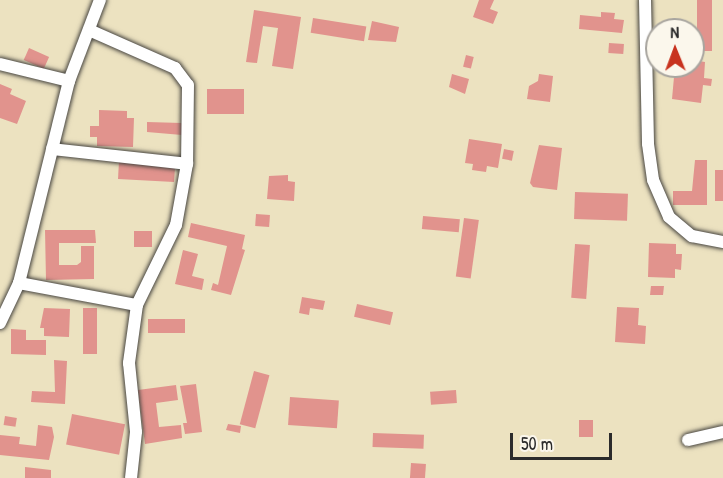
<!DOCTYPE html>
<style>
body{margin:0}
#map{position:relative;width:723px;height:478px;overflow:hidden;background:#ece2c0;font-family:"Patrick Hand",sans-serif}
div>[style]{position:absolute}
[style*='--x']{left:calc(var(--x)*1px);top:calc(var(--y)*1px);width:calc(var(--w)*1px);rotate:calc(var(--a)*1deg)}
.building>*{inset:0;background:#e1938d;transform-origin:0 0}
.roads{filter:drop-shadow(0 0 2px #484641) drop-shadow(0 0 2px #484641)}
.street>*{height:12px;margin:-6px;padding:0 6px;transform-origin:6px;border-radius:6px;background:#fff}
span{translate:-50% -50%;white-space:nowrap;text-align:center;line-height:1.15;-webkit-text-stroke:6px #fbf7ec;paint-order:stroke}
.north{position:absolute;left:645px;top:18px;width:60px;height:60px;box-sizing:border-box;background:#fbf7ec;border:2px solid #a8a59f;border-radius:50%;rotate:359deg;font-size:16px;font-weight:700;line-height:24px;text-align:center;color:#2b2b2b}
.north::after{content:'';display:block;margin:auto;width:21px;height:27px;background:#c8321e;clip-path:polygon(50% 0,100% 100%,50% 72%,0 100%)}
.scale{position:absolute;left:510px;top:433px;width:102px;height:27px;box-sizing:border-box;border:3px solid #2b2b2b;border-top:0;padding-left:8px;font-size:18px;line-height:21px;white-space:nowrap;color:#2b2b2b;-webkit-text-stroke:4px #fbf7ec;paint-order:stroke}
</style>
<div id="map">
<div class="building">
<i style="clip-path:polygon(479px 0,494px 0,490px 9px,498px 12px,493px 24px,473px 17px)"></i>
<i style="left:697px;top:0;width:15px;height:51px"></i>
<i style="clip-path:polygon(254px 10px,301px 17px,293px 69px,272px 66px,278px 28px,263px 26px,257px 63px,246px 62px)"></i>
<i style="clip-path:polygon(601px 12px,615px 13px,614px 19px,624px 20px,622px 33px,579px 29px,580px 15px,601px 17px)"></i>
<i style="left:313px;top:18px;width:54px;height:15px;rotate:9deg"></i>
<i style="clip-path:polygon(372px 21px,399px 27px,396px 42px,368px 40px)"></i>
<i style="left:609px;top:43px;width:15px;height:10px;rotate:4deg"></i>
<i style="left:29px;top:48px;width:22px;height:13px;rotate:24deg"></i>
<i style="left:466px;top:55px;width:8px;height:12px;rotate:14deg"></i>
<i style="clip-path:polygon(693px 60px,705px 62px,704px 78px,712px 79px,711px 86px,703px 85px,701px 103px,672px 99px,675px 66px,693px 66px)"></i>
<i style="clip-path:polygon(452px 74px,469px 79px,465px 94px,449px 87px)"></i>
<i style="clip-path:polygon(539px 74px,553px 76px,550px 102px,527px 99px,529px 86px,538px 81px)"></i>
<i style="clip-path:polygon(0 84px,12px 89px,10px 94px,26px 101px,17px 124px,0 118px)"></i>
<i style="left:207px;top:89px;width:37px;height:25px"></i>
<i style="clip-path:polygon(99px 110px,127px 111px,127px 118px,134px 118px,133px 147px,97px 146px,97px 137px,90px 137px,90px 126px,99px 126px)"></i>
<i style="clip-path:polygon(147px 122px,182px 123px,182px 135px,147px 132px)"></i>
<i style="clip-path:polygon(469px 139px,502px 144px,498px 168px,487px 166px,486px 172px,472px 170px,473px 164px,465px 163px)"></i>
<i style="clip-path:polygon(539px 145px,562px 148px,557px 190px,533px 187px,530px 183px)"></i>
<i style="left:504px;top:149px;width:10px;height:10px;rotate:11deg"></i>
<i style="clip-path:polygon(695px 160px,707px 160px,707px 205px,673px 205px,673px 191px,692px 191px)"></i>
<i style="clip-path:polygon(119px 161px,175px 168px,174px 182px,118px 179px)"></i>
<i style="left:715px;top:170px;width:8px;height:31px"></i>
<i style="clip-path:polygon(288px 175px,288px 181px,295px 182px,294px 201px,267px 199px,269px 176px)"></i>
<i style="left:575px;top:192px;width:53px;height:27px;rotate:2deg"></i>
<i style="left:256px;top:214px;width:14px;height:12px;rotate:4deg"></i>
<i style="left:423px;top:216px;width:37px;height:13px;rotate:5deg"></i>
<i style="left:464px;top:218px;width:15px;height:59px;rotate:8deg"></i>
<i style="clip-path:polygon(191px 223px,245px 235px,242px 249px,245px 250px,231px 295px,211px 290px,213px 283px,218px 285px,227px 246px,188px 237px)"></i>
<i style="clip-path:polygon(45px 230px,95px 230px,96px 243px,59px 243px,59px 265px,77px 265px,81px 262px,81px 246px,94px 246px,94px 279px,46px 280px)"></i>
<i style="left:134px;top:231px;width:18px;height:16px"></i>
<i style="clip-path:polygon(649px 243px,676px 244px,676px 254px,682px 254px,681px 270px,675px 269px,675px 278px,648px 277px)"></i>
<i style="left:575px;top:244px;width:15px;height:54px;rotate:4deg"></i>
<i style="clip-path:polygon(183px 250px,198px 254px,192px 276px,204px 279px,202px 290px,175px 284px)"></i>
<i style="clip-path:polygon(651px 286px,664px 286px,663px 295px,650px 295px)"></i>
<i style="clip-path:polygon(302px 297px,325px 301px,323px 310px,310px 308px,309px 315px,299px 313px)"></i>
<i style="left:357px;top:304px;width:37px;height:13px;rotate:13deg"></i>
<i style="clip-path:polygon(617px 307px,639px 308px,638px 325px,646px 326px,645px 344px,615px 342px)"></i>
<i style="clip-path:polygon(44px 308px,70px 309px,69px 337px,44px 336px,44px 328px,40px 328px)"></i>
<i style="left:83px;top:308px;width:14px;height:46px"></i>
<i style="left:148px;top:319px;width:37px;height:14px"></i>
<i style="clip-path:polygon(11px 329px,26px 330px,26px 340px,46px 340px,46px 355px,11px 354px)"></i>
<i style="clip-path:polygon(54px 360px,67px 361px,65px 404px,31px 402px,32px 391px,55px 392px)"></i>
<i style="left:254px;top:371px;width:16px;height:55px;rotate:15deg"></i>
<i style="clip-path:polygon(196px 384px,202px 432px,185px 434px,183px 423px,187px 423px,180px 386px)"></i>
<i style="clip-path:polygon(176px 385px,178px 400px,156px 403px,159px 427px,181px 425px,182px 438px,145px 444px,138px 390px)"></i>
<i style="left:456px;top:390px;width:13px;height:26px;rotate:86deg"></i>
<i style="left:290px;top:397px;width:49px;height:28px;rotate:4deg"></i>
<i style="left:72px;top:414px;width:54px;height:31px;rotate:11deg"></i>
<i style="left:5px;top:416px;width:12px;height:9px;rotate:9deg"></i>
<i style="left:579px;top:420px;width:14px;height:17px"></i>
<i style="clip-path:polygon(228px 424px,241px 426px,240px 433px,226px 430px)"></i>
<i style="clip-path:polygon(38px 425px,52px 427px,54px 437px,49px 460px,0 455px,0 435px,20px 437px,19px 444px,36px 446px)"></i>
<i style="left:373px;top:433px;width:51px;height:14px;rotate:2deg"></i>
<i style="left:411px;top:463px;width:15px;height:15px;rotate:4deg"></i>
<i style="clip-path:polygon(25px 467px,51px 470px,51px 478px,25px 478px)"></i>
</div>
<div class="roads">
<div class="street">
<i style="--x:645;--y:0;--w:144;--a:88.8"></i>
<i style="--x:648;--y:144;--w:36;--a:82"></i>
<i style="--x:653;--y:180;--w:40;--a:66.6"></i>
<i style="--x:669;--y:217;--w:30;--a:40"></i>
<i style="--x:692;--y:236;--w:32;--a:11"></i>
<i style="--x:89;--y:30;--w:94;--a:23.8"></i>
<i style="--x:175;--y:68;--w:21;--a:53"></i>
<i style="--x:188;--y:85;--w:79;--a:90.7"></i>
<i style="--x:187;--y:164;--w:62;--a:100.2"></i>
<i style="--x:176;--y:225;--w:89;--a:116"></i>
<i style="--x:137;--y:305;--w:59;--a:97.9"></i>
<i style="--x:129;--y:363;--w:69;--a:84.2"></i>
<i style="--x:136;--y:432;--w:46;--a:96.2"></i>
<i style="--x:0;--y:64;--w:71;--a:13.8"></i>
<i style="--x:52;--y:149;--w:136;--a:6.3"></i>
<i style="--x:19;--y:283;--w:120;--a:10.6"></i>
<i style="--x:0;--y:323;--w:44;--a:-64.6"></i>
<i style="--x:19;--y:283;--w:208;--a:-76.1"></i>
<i style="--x:69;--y:81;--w:87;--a:-69.1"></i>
<i style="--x:688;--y:440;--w:36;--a:-13"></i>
</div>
</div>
<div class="north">N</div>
<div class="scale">50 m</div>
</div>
